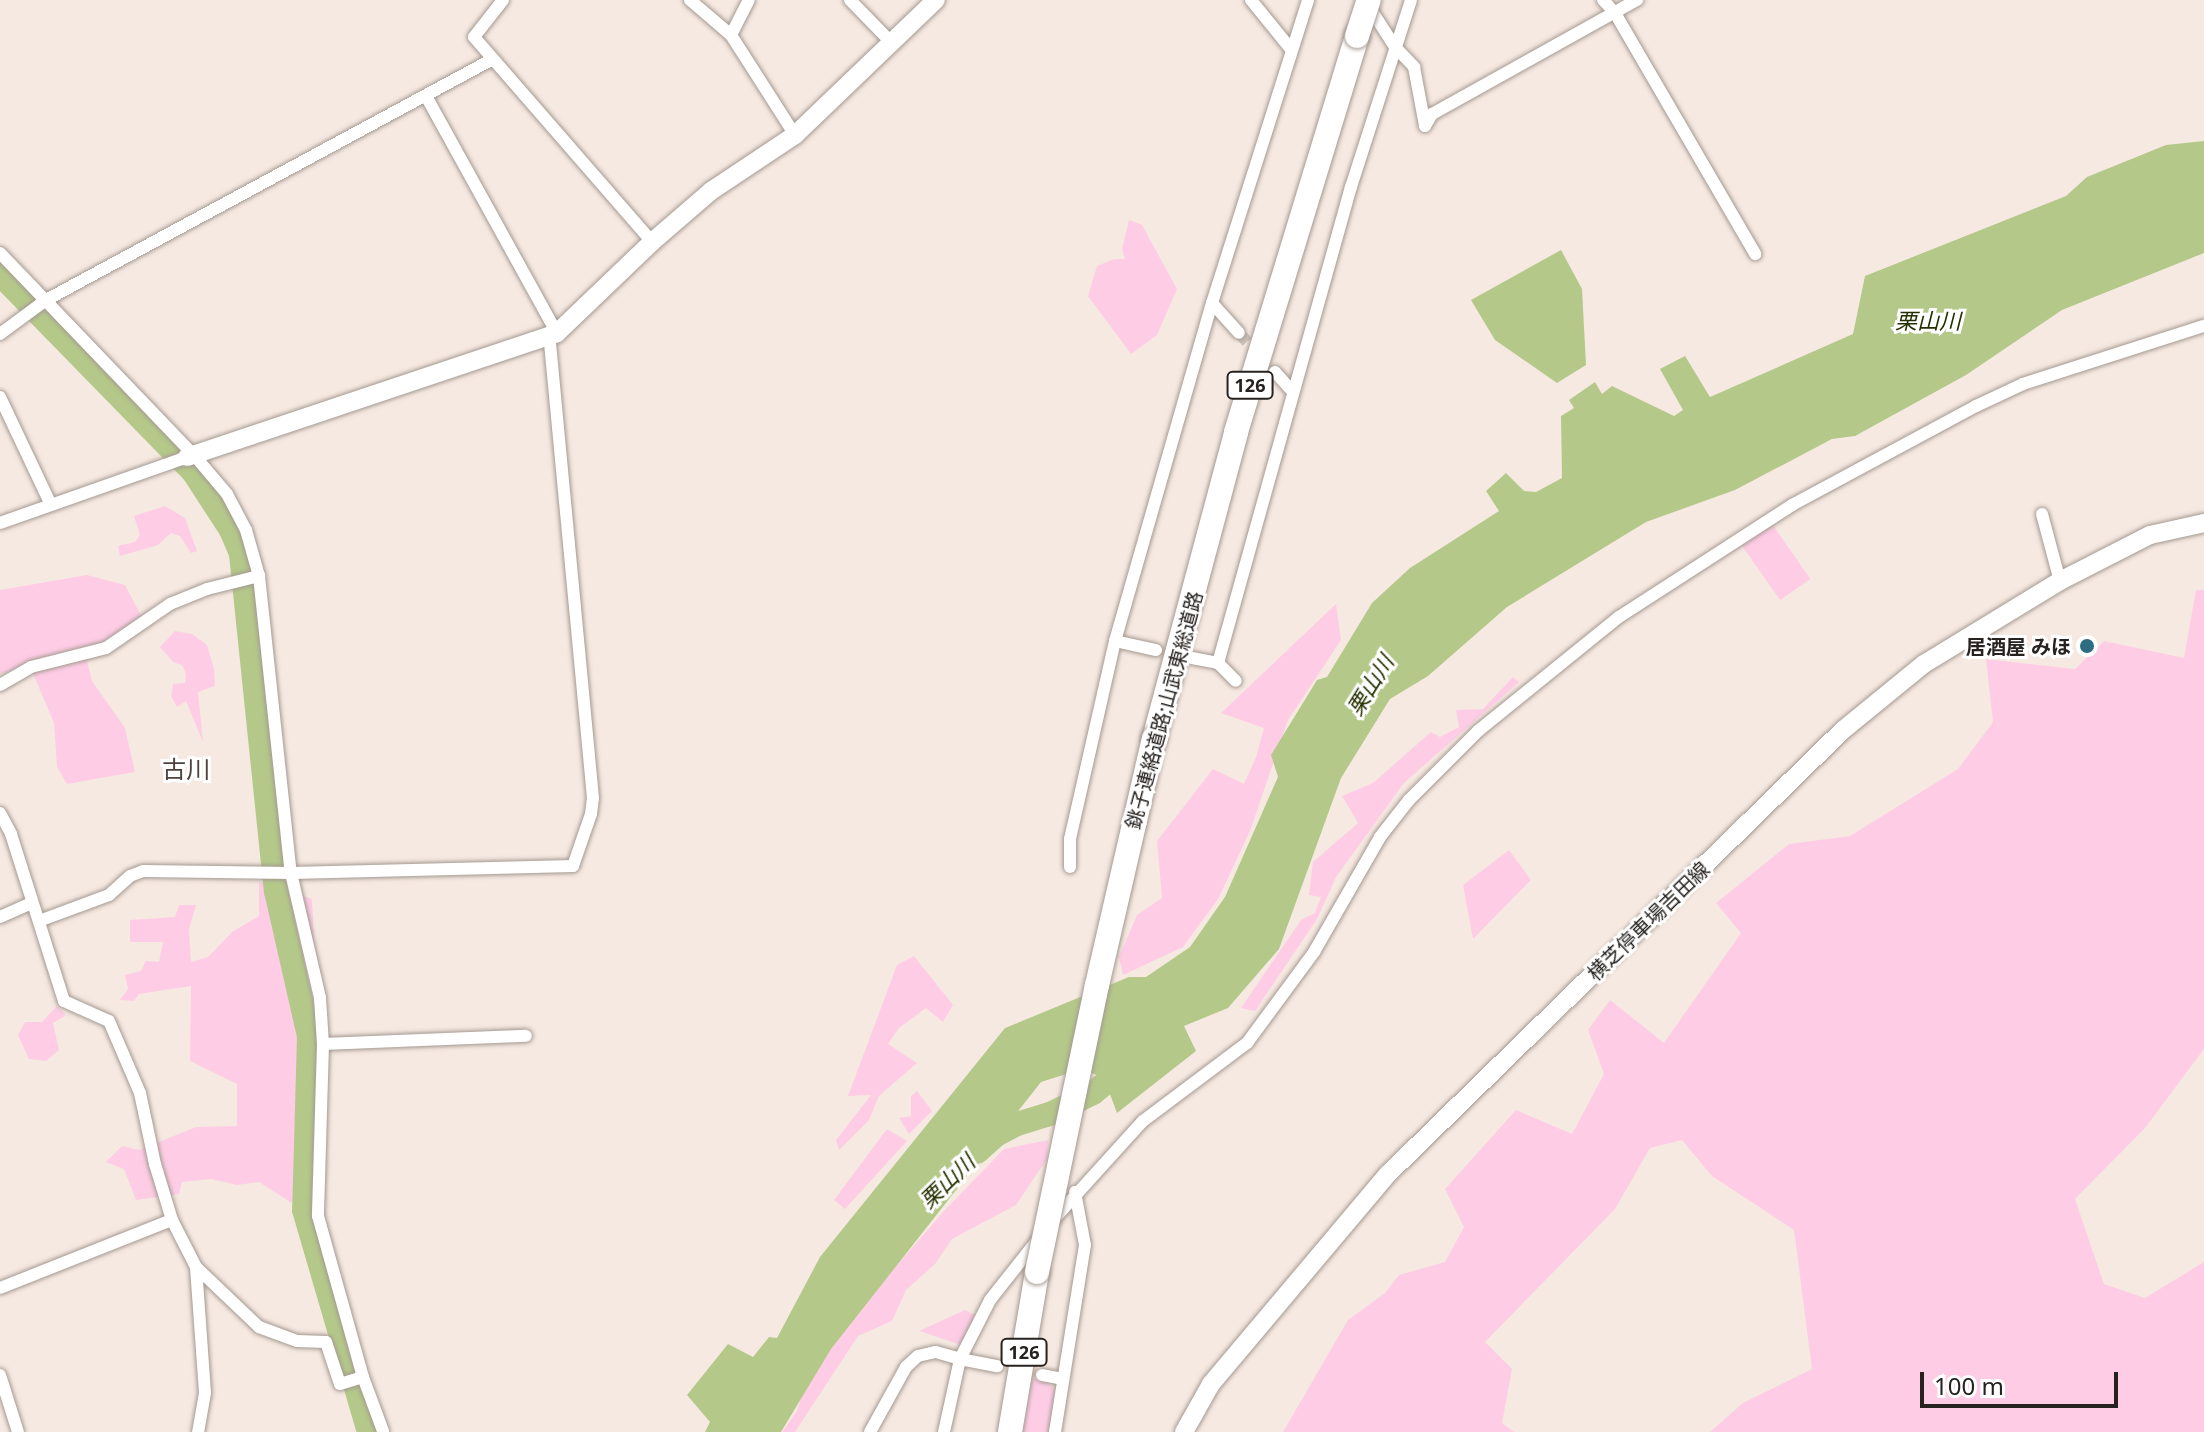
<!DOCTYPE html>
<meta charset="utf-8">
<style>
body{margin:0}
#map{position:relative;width:2204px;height:1432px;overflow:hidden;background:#f6e9e1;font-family:"Noto Sans","Noto Sans JP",sans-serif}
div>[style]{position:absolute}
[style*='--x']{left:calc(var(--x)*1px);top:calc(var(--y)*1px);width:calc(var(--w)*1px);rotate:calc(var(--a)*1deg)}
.green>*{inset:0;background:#fecde5;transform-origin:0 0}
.water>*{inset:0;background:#b4c989}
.river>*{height:24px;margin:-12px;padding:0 12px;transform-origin:12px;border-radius:12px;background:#b4c989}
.street-tunnel>*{height:12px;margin-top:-6px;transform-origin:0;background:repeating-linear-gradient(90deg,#ccc1ba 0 12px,transparent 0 18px)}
.roads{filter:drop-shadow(0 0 2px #a49991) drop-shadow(0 0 2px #a49991)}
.street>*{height:12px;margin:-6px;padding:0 6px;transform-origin:6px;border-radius:6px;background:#fff}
.secondary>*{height:18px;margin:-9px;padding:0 9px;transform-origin:9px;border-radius:9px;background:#fff}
.highway>*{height:24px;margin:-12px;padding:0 12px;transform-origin:12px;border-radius:12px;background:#fff}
.bridges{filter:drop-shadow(0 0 2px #a49991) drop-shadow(0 0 2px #a49991)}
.highway-bridge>*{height:24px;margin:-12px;padding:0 12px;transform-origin:12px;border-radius:12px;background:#fff}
.dots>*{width:22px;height:22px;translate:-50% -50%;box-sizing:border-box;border:4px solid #fff;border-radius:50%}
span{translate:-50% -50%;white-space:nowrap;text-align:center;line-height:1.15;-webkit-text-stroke:6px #fff;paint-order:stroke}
.shield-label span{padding:2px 6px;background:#fff;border:2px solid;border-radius:6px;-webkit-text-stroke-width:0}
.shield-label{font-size:18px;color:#26221f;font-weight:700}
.poi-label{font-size:20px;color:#26221f;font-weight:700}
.right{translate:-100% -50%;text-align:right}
.street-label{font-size:20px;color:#26221f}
.water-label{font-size:22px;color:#253000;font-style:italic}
.quarter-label{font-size:24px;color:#4e433d}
.scale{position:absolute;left:1920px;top:1372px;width:198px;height:36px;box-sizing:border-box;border:4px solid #26221f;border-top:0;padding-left:10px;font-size:24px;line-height:28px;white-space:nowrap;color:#26221f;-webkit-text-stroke:6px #fff;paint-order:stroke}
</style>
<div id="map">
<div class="green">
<i style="clip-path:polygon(1129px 220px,1142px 225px,1177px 289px,1157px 335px,1131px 354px,1088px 296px,1097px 266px,1114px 259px,1125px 259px,1122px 249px)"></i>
<i style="clip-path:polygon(165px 506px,185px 518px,197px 551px,191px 553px,180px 536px,171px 533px,158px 545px,120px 556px,118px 546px,135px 542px,140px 535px,134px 516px)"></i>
<i style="left:1772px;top:524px;width:67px;height:37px;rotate:55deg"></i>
<i style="clip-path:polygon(87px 575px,125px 585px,146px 625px,87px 661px,92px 681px,125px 728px,135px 772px,67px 784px,57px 767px,54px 723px,32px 671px,26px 666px,0 674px,0 590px)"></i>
<i style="clip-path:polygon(2196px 590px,2204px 590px,2204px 1049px,2145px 1128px,2075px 1199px,2104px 1284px,2145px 1298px,2204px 1262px,2204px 1432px,1710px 1432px,1743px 1403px,1812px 1369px,1794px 1230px,1712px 1176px,1682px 1140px,1650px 1148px,1615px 1209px,1485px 1342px,1512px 1369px,1502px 1423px,1514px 1432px,1283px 1432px,1348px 1320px,1385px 1293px,1399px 1275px,1445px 1262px,1464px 1227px,1445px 1189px,1516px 1110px,1572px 1134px,1604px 1074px,1588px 1030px,1610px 1000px,1664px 1043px,1741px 933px,1716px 903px,1789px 844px,1850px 836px,1958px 769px,1993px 722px,1986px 659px,2075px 669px,2104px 641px,2184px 658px)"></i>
<i style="clip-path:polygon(1336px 604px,1341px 640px,1288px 720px,1250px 831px,1218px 899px,1183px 947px,1123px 975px,1119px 957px,1137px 915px,1162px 898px,1157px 841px,1213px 769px,1244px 784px,1256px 757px,1264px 728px,1221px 713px)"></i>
<i style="clip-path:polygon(175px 631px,192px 634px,207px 645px,214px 669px,215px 686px,198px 692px,203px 742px,186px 701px,177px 707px,171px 696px,173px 684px,185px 683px,186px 674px,182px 665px,173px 662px,160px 647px)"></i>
<i style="clip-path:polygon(1513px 677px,1519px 682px,1404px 783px,1336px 877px,1317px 919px,1255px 1011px,1241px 1008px,1301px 920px,1315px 913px,1321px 897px,1309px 895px,1313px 862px,1358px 823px,1342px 796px,1373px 783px,1431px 732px,1440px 737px,1459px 727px,1456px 710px,1483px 709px)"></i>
<i style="clip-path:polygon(1509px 850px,1531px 880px,1473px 939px,1463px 885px)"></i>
<i style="clip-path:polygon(259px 881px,312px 899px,319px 1040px,304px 1157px,292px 1203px,259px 1182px,237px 1185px,211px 1179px,182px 1182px,179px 1194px,136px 1200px,124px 1169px,106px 1162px,122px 1146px,139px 1150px,196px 1127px,237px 1126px,237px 1084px,190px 1061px,191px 986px,139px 994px,134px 1001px,120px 1000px,128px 989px,125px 975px,141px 971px,146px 961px,159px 962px,163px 942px,130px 942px,130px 920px,175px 917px,179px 905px,196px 905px,189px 929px,191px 962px,208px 957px,232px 932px,259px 916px)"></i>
<i style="clip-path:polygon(914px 956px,953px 1005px,943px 1022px,926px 1008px,899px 1028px,888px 1044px,917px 1063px,879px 1096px,869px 1120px,839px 1150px,836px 1140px,871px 1095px,848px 1096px,897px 965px)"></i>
<i style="clip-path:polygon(57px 1006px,66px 1015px,53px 1023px,59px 1050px,46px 1061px,29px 1059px,18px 1035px,25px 1022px,42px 1022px)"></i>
<i style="clip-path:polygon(917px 1091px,932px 1111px,909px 1134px,899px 1118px,911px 1116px,911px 1096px)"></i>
<i style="clip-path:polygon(887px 1129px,907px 1141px,845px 1209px,834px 1200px)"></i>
<i style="clip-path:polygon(1048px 1140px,1047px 1159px,1016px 1205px,952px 1239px,935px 1264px,906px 1290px,892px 1321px,858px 1336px,795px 1432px,782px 1432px,797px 1411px,808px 1375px,844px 1326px,944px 1211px,1004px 1149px)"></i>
<i style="clip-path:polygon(965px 1310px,975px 1315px,977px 1321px,964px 1346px,919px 1331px)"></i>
<i style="clip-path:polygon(1031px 1378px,1047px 1381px,1056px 1392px,1049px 1432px,1023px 1432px)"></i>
</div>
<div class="water">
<i style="clip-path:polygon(2204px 141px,2204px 253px,2062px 310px,1966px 375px,1855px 436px,1832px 439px,1735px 490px,1646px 522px,1507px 607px,1428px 676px,1390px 699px,1341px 778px,1279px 949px,1228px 1008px,1184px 1026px,1196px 1051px,1117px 1113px,1104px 1078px,1082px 1069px,1041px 1082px,831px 1349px,781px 1432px,705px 1432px,710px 1422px,687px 1395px,728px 1344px,753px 1357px,769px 1337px,777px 1338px,820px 1257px,1005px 1028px,1129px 977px,1146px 977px,1190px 947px,1225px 897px,1278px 777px,1271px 755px,1317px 680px,1327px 677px,1372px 603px,1410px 568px,1499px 511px,1486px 491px,1506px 473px,1524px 491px,1536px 492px,1562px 478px,1561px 416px,1574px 408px,1569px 400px,1595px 382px,1602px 394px,1612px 386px,1674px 416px,1683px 410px,1660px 369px,1685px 356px,1710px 397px,1853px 334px,1865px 276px,2066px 196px,2087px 177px,2166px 145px)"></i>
<i style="clip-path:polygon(1561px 250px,1582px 289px,1586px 365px,1557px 383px,1495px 340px,1471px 300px)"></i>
</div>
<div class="river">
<i style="--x:0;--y:274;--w:278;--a:45.7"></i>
<i style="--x:194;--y:473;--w:68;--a:57"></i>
<i style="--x:231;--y:530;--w:26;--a:67"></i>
<i style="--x:241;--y:554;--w:339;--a:84.1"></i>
<i style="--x:276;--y:891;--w:149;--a:77.2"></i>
<i style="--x:309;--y:1036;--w:174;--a:91.6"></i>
<i style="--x:304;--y:1210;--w:231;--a:73.7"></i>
<i style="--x:977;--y:1152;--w:25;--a:-42"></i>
<i style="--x:996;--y:1135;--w:24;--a:-28"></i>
<i style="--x:1017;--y:1124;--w:34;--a:-17"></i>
<i style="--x:1050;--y:1114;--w:48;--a:-26"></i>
<i style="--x:1093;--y:1093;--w:48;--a:-39"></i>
</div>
<div class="street-tunnel">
<i style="--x:1239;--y:333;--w:33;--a:47"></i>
</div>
<div class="roads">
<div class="street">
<i style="--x:503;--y:0;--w:47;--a:128.1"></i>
<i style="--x:474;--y:37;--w:271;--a:49"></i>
<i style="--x:690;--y:0;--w:54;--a:40.5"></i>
<i style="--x:731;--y:35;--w:119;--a:57.4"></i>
<i style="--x:850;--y:0;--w:60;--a:45.7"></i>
<i style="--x:1251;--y:0;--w:62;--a:50.9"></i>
<i style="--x:1603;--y:0;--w:18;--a:47"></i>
<i style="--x:1615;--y:13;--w:279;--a:59.8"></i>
<i style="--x:1368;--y:5;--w:50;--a:57.3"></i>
<i style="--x:1395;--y:47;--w:28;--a:46"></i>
<i style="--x:1414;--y:67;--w:60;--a:79.4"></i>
<i style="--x:731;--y:35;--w:39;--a:-63"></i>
<i style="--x:426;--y:96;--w:271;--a:61.1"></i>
<i style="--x:1425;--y:126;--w:14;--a:-60"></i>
<i style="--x:1432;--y:114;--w:235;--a:-29.1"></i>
<i style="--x:0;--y:253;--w:280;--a:46.2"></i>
<i style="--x:194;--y:455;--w:51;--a:49.8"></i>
<i style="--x:227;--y:494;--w:41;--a:62.2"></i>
<i style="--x:246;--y:530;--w:48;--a:74.2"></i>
<i style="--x:259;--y:576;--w:299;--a:83.9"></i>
<i style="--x:291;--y:873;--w:128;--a:76.9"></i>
<i style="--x:320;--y:998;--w:46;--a:86.3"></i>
<i style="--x:323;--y:1044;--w:172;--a:91.7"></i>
<i style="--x:318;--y:1216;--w:167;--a:74.4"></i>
<i style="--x:363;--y:1377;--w:58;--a:69.7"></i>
<i style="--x:1212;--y:303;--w:40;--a:48"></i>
<i style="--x:0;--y:334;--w:57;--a:-36.5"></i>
<i style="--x:46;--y:300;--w:506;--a:-28.34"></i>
<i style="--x:1275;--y:372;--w:25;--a:48"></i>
<i style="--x:0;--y:397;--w:119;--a:64.7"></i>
<i style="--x:2042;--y:514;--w:69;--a:75"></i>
<i style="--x:0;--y:523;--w:198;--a:-19.4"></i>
<i style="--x:1115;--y:641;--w:42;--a:12.4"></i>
<i style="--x:1192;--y:658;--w:26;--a:11"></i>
<i style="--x:1218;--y:663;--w:25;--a:45"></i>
<i style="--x:1218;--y:663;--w:494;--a:-74.4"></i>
<i style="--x:1351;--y:187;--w:196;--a:-72.2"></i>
<i style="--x:0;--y:685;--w:36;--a:-30"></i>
<i style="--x:31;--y:667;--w:77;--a:-14.2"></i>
<i style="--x:106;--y:648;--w:78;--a:-34.5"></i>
<i style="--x:170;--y:604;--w:40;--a:-22"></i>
<i style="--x:207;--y:589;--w:54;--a:-14"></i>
<i style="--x:0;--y:813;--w:24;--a:62"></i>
<i style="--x:11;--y:834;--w:175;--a:72.4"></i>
<i style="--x:64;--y:1001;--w:49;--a:24"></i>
<i style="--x:109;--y:1021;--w:78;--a:66.7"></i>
<i style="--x:140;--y:1093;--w:73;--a:78.1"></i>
<i style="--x:155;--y:1164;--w:59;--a:73.1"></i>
<i style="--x:172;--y:1220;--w:53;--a:62.9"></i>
<i style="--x:196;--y:1267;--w:87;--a:43.6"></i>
<i style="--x:259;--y:1327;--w:40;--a:20.2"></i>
<i style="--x:297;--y:1341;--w:29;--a:2"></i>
<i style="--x:326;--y:1342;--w:44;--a:71.6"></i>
<i style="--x:340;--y:1384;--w:24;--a:-17"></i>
<i style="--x:1070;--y:867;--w:28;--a:-90"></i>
<i style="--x:1070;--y:839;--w:203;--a:-77.2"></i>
<i style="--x:1115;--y:641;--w:352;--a:-74"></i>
<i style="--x:1212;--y:303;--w:318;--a:-72.4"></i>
<i style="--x:0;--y:917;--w:34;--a:-24"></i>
<i style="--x:39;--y:921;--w:75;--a:-20.4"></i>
<i style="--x:109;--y:895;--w:28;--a:-42"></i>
<i style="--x:130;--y:876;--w:14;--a:-21"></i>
<i style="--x:143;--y:871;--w:148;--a:0.8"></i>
<i style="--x:291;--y:873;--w:282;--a:-1.4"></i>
<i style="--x:573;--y:866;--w:55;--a:-70.9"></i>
<i style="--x:591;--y:814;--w:16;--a:-83"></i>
<i style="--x:593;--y:798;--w:464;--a:-95.4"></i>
<i style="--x:323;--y:1044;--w:203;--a:-2.3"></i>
<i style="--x:1054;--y:1219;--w:132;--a:-47.8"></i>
<i style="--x:1143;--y:1121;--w:130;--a:-36.9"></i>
<i style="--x:1247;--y:1043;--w:113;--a:-53.6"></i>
<i style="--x:1314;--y:952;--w:133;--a:-60.1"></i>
<i style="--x:1380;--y:837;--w:47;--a:-51.9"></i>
<i style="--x:1409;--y:800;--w:98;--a:-45"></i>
<i style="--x:1478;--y:731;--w:181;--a:-39"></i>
<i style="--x:1619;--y:617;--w:206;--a:-32.9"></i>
<i style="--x:1792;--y:505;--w:209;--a:-28.3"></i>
<i style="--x:1976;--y:406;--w:52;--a:-25.1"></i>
<i style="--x:2023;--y:384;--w:190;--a:-17.8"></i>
<i style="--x:196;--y:1267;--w:126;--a:85.9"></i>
<i style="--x:205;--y:1393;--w:40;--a:100"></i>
<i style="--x:0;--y:1288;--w:185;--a:-21.6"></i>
<i style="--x:0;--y:1375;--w:60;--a:72.5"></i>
<i style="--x:1042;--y:1375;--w:20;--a:11"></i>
<i style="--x:870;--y:1432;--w:74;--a:-61"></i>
<i style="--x:906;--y:1367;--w:16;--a:-43"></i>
<i style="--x:918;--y:1356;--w:18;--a:-13"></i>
<i style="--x:936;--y:1352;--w:25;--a:16"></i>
<i style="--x:960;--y:1359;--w:66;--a:-63"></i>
<i style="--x:990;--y:1300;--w:80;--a:-51.6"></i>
<i style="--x:944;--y:1432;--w:75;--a:-77.6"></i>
<i style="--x:960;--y:1359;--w:38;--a:11"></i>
<i style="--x:1055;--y:1432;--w:189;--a:-80.9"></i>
<i style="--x:1085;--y:1245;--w:54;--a:-100.7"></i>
</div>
<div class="secondary">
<i style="--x:187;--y:457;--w:390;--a:-18.5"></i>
<i style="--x:557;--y:333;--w:132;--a:-43.8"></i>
<i style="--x:652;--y:242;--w:78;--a:-40.8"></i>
<i style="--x:711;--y:191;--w:101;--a:-33.7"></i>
<i style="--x:795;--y:135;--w:195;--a:-43.8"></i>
<i style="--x:1184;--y:1432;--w:55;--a:-60.6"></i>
<i style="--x:1211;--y:1384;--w:275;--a:-49.9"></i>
<i style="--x:1388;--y:1174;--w:636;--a:-44.3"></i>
<i style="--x:1843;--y:730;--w:104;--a:-39.2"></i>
<i style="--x:1924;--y:664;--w:159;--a:-31.4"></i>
<i style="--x:2060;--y:581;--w:101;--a:-27.1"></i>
<i style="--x:2150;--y:535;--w:55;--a:-12.5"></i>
</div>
<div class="highway">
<i style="--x:1154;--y:739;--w:318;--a:-75"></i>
<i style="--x:1236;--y:432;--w:414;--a:-73"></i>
<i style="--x:1010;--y:1432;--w:162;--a:-80.4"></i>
</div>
</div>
<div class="bridges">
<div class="highway-bridge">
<i style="--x:1357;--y:36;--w:38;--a:-72"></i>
<i style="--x:1037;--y:1272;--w:293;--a:-78.2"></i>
<i style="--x:1097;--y:985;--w:253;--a:-77"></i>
</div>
</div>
<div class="dots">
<i style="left:2087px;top:646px;background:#2e6c82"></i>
</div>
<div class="shield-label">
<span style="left:1250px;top:385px">126</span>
<span style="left:1024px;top:1352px">126</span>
</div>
<div class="poi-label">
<span class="right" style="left:2071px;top:646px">居酒屋 みほ</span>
</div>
<div class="street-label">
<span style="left:1164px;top:710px;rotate:-75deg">銚子連絡道路;山武東総道路</span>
<span style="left:1648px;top:921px;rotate:-44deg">横芝停車場吉田線</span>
</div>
<div class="water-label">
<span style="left:1928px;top:321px">栗山川</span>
<span style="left:1370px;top:685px;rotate:-58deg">栗山川</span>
<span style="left:947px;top:1181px;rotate:-44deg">栗山川</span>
</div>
<div class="quarter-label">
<span style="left:186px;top:769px">古川</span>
</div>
<div class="scale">100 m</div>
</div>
